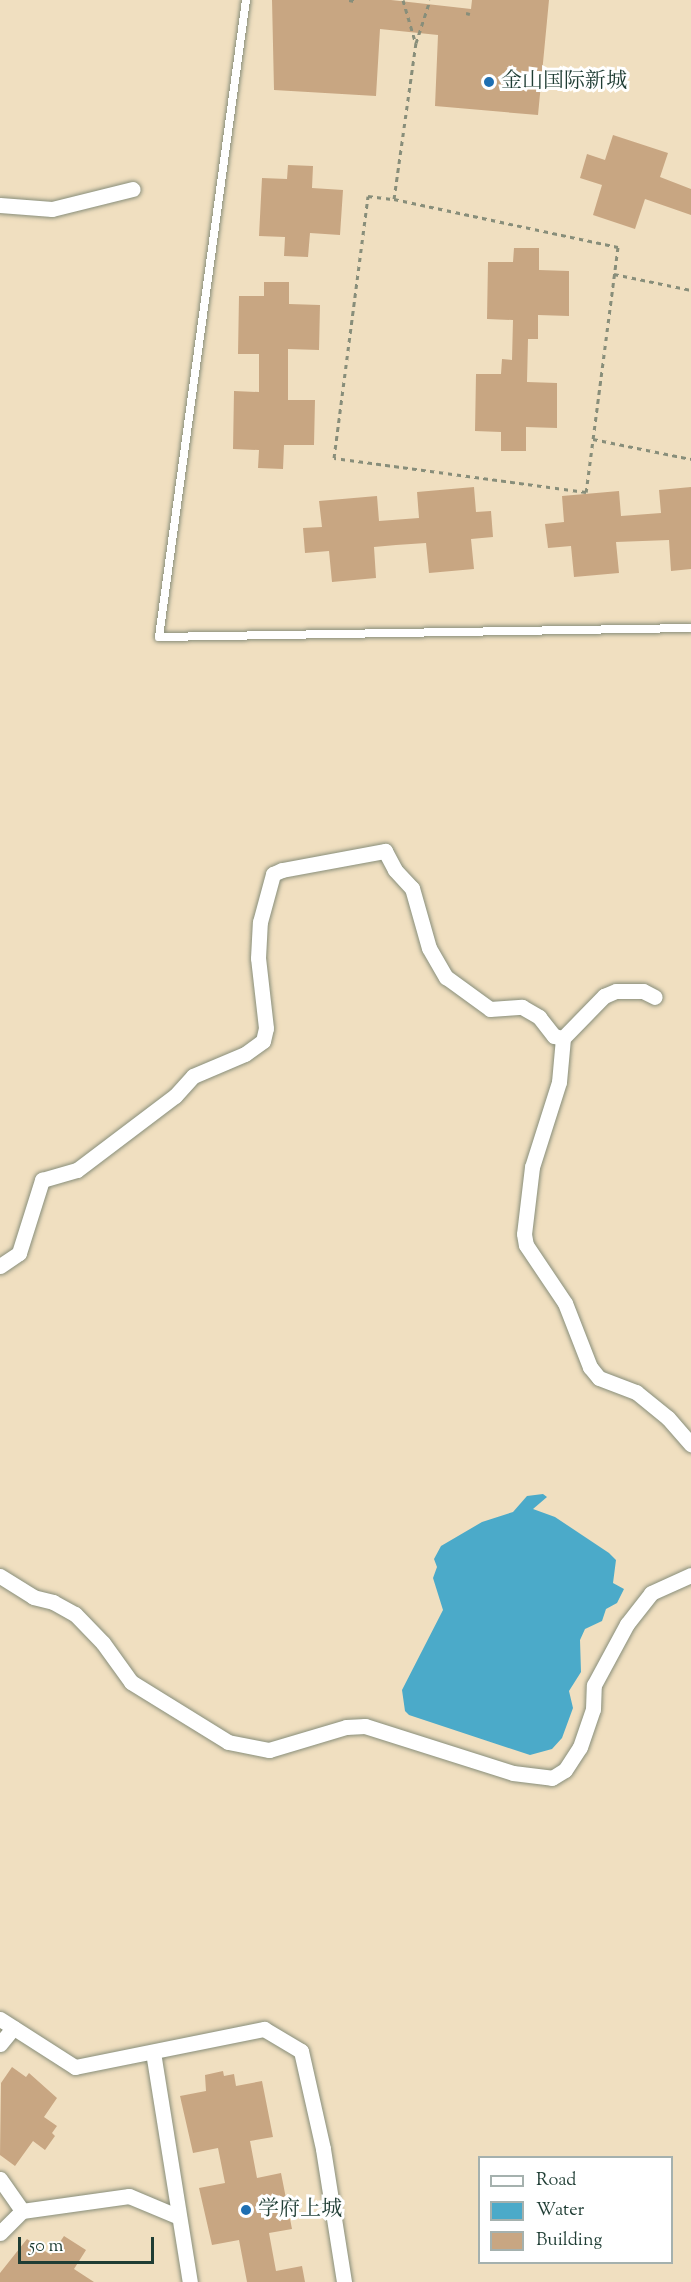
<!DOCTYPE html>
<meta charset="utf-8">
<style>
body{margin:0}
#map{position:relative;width:691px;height:2282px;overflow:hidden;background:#f0dfc0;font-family:"Sorts Mill Goudy","Noto Serif SC",serif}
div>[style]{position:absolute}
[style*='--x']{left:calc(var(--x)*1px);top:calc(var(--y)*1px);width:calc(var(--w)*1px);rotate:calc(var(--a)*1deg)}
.water>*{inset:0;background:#4baac9}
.building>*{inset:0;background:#c8a682}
.path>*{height:3px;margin-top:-1.5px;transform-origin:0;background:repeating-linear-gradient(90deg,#888e7a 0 4.5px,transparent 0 9px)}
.roads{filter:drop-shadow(0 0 2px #888e7a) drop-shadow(0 0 2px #888e7a)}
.lane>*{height:8px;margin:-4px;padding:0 4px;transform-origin:4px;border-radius:4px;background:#fff}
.street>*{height:15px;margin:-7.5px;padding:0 7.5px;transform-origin:7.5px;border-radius:7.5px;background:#fff}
.dots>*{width:16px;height:16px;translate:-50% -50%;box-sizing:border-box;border:3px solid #fff;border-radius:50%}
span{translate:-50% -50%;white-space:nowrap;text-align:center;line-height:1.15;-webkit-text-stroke:6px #fff;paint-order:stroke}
.poi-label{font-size:21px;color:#1f3d34}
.left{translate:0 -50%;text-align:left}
.legend{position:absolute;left:478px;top:2156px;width:195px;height:108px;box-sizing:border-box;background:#fff;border:2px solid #a5b1ae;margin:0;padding:8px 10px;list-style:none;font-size:18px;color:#1f3d34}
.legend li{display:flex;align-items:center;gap:12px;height:30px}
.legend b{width:30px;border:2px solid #a5b1ae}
.scale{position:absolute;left:18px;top:2237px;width:136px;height:27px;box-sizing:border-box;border:3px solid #1f3d34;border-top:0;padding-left:8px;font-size:18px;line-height:21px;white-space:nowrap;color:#1f3d34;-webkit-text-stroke:4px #fff;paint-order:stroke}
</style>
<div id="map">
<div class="water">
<i style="clip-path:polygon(543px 1494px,547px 1497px,533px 1509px,555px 1517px,609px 1553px,616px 1560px,613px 1583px,624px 1589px,617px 1603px,606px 1609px,602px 1621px,585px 1629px,580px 1640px,581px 1672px,569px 1691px,573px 1708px,562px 1738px,552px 1749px,530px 1755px,409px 1715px,405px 1711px,402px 1690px,443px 1610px,433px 1578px,437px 1567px,434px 1559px,441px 1546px,482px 1522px,513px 1512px,527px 1496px)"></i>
</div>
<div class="building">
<i style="clip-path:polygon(272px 0,391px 0,471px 9px,472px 0,549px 0,538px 115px,435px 106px,438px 35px,380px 29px,376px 96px,274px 90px)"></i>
<i style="clip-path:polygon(613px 135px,668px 153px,660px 177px,691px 189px,691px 215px,645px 199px,635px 229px,593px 215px,602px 185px,580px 178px,587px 154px,605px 160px)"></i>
<i style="clip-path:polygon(288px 165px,313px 166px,312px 188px,343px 190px,340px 235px,310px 233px,308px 257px,284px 256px,285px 237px,259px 236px,262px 178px,287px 179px)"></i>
<i style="clip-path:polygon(514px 248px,539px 248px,539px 270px,569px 271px,569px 316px,538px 315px,538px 339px,528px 339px,527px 382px,557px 383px,557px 428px,526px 427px,526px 451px,501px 451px,501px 432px,475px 431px,476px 374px,501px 374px,502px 359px,512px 360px,513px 320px,487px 319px,488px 262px,513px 262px)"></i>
<i style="clip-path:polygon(264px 282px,289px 282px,289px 304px,320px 305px,319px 350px,288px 349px,288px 400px,315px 400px,314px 445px,284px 445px,283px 469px,258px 468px,259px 450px,233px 449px,234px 391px,259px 392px,259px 354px,238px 354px,239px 296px,264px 296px)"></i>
<i style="clip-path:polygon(474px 487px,476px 512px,491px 511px,493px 537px,471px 539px,474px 569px,429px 573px,426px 543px,396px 545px,374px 547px,376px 578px,332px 582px,329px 551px,305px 553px,303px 528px,322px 527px,319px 501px,377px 496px,379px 521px,419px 518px,417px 492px)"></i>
<i style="clip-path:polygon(691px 487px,691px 569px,671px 571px,669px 540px,616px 542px,619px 573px,574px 577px,571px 546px,548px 548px,545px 524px,564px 522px,562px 496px,619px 491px,621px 516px,661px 513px,659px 490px)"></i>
<i style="clip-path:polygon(12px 2067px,26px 2077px,29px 2073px,57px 2098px,44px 2117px,57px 2126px,52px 2133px,55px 2136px,45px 2150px,33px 2141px,15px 2166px,0 2155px,1px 2083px)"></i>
<i style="clip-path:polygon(223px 2071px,224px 2076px,234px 2074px,236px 2086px,262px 2081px,273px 2137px,250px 2141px,257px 2178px,281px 2173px,292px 2229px,269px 2233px,276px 2271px,302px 2266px,305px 2282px,247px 2282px,239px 2240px,212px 2245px,199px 2188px,225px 2183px,218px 2148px,193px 2153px,180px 2096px,206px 2091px,205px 2075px)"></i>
<i style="clip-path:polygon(64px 2236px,86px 2250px,74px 2269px,94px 2282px,0 2282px,0 2273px,27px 2239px,51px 2255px)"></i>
</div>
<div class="path">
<i style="--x:349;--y:0;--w:5;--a:11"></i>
<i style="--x:403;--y:0;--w:43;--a:73.7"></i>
<i style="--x:466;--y:13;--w:4;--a:14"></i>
<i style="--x:394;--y:199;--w:229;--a:12.1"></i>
<i style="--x:618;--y:247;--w:247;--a:97.4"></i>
<i style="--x:586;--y:492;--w:254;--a:-172.3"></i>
<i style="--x:334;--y:458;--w:264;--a:-82.6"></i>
<i style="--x:368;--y:196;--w:26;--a:7"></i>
<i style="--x:394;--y:199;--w:158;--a:-82"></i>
<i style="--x:416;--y:43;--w:45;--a:-72"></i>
<i style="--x:614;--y:274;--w:79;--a:11.7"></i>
<i style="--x:593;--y:439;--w:100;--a:11.5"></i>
</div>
<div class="roads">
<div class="lane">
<i style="--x:246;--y:0;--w:643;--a:97.78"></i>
<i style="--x:159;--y:637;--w:532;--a:-0.97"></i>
</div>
<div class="street">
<i style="--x:0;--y:205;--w:52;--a:4.4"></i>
<i style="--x:52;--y:209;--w:83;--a:-13.9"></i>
<i style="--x:563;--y:1038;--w:44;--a:95.2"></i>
<i style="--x:559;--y:1082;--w:89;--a:107.6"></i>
<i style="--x:532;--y:1167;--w:67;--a:96.8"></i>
<i style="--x:524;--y:1234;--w:11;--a:80"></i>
<i style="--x:526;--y:1245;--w:70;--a:56.1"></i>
<i style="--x:565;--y:1303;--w:69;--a:68.7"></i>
<i style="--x:590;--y:1367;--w:14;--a:51"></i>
<i style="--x:599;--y:1378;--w:40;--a:21"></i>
<i style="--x:636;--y:1392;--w:41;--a:39.1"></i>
<i style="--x:668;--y:1418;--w:35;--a:49"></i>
<i style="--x:0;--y:1266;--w:23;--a:-34"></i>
<i style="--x:19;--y:1253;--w:77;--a:-72.5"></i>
<i style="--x:42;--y:1180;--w:36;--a:-16"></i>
<i style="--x:77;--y:1170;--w:123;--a:-37.1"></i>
<i style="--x:175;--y:1096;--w:27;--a:-48"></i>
<i style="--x:193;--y:1076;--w:56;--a:-22.9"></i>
<i style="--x:245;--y:1054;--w:22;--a:-36"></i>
<i style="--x:263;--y:1041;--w:13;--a:-77"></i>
<i style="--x:266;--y:1028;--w:70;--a:-96.5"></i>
<i style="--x:258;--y:958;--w:36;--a:-87"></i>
<i style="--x:260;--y:922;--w:50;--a:-74.8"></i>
<i style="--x:273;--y:874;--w:10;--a:-24"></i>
<i style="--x:282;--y:870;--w:105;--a:-10.5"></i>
<i style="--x:385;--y:851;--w:21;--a:62"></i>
<i style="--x:395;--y:870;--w:25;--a:47"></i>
<i style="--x:412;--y:888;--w:62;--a:74.2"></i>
<i style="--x:429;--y:948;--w:34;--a:60"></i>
<i style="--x:446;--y:977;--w:54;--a:36"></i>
<i style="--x:490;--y:1009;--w:32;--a:-4"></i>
<i style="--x:522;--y:1007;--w:20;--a:30"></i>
<i style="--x:539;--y:1017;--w:24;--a:52"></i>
<i style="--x:554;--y:1036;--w:9;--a:13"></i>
<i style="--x:563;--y:1038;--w:59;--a:-45.7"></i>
<i style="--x:604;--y:996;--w:13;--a:-23"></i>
<i style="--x:616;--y:991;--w:27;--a:0"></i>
<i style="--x:643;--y:991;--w:13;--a:27"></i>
<i style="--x:0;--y:1576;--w:39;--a:32"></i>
<i style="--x:33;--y:1597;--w:21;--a:14"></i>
<i style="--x:53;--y:1602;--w:25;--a:29"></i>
<i style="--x:75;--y:1614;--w:40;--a:46"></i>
<i style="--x:103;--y:1643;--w:48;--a:54.3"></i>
<i style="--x:131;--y:1682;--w:114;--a:31.7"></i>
<i style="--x:228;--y:1742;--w:42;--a:11"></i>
<i style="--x:269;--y:1750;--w:80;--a:-16.6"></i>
<i style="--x:346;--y:1727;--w:19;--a:-3"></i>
<i style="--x:365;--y:1726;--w:155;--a:17.6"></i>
<i style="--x:513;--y:1773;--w:39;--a:7"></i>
<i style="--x:552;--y:1778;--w:15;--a:-32"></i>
<i style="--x:565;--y:1770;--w:27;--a:-57"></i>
<i style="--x:580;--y:1747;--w:40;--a:-71.1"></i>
<i style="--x:593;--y:1709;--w:24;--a:-88"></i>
<i style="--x:594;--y:1685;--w:69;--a:-61.6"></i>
<i style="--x:627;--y:1624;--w:39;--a:-52"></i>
<i style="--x:651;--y:1593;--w:44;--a:-24.2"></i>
<i style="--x:0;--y:2019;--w:89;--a:32.6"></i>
<i style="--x:75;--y:2067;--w:193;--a:-11.4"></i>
<i style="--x:264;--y:2029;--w:43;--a:30.7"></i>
<i style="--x:301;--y:2051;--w:100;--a:77.3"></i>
<i style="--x:323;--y:2149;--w:135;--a:81"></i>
<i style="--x:0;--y:2044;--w:21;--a:-51"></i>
<i style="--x:153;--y:2052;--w:233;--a:80.9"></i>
<i style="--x:0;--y:2179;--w:39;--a:55"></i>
<i style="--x:22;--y:2211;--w:31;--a:135"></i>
<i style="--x:22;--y:2211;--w:108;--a:-8"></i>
<i style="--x:129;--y:2196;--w:54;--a:22.8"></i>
</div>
</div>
<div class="dots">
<i style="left:489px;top:82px;background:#1f6fb2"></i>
<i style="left:246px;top:2210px;background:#1f6fb2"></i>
</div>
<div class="poi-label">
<span class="left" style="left:501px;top:82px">金山国际新城</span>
<span class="left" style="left:258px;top:2210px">学府上城</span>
</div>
<ul class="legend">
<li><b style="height:8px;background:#fff"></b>Road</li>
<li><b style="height:16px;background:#4baac9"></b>Water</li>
<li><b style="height:16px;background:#c8a682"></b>Building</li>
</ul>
<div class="scale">50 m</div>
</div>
